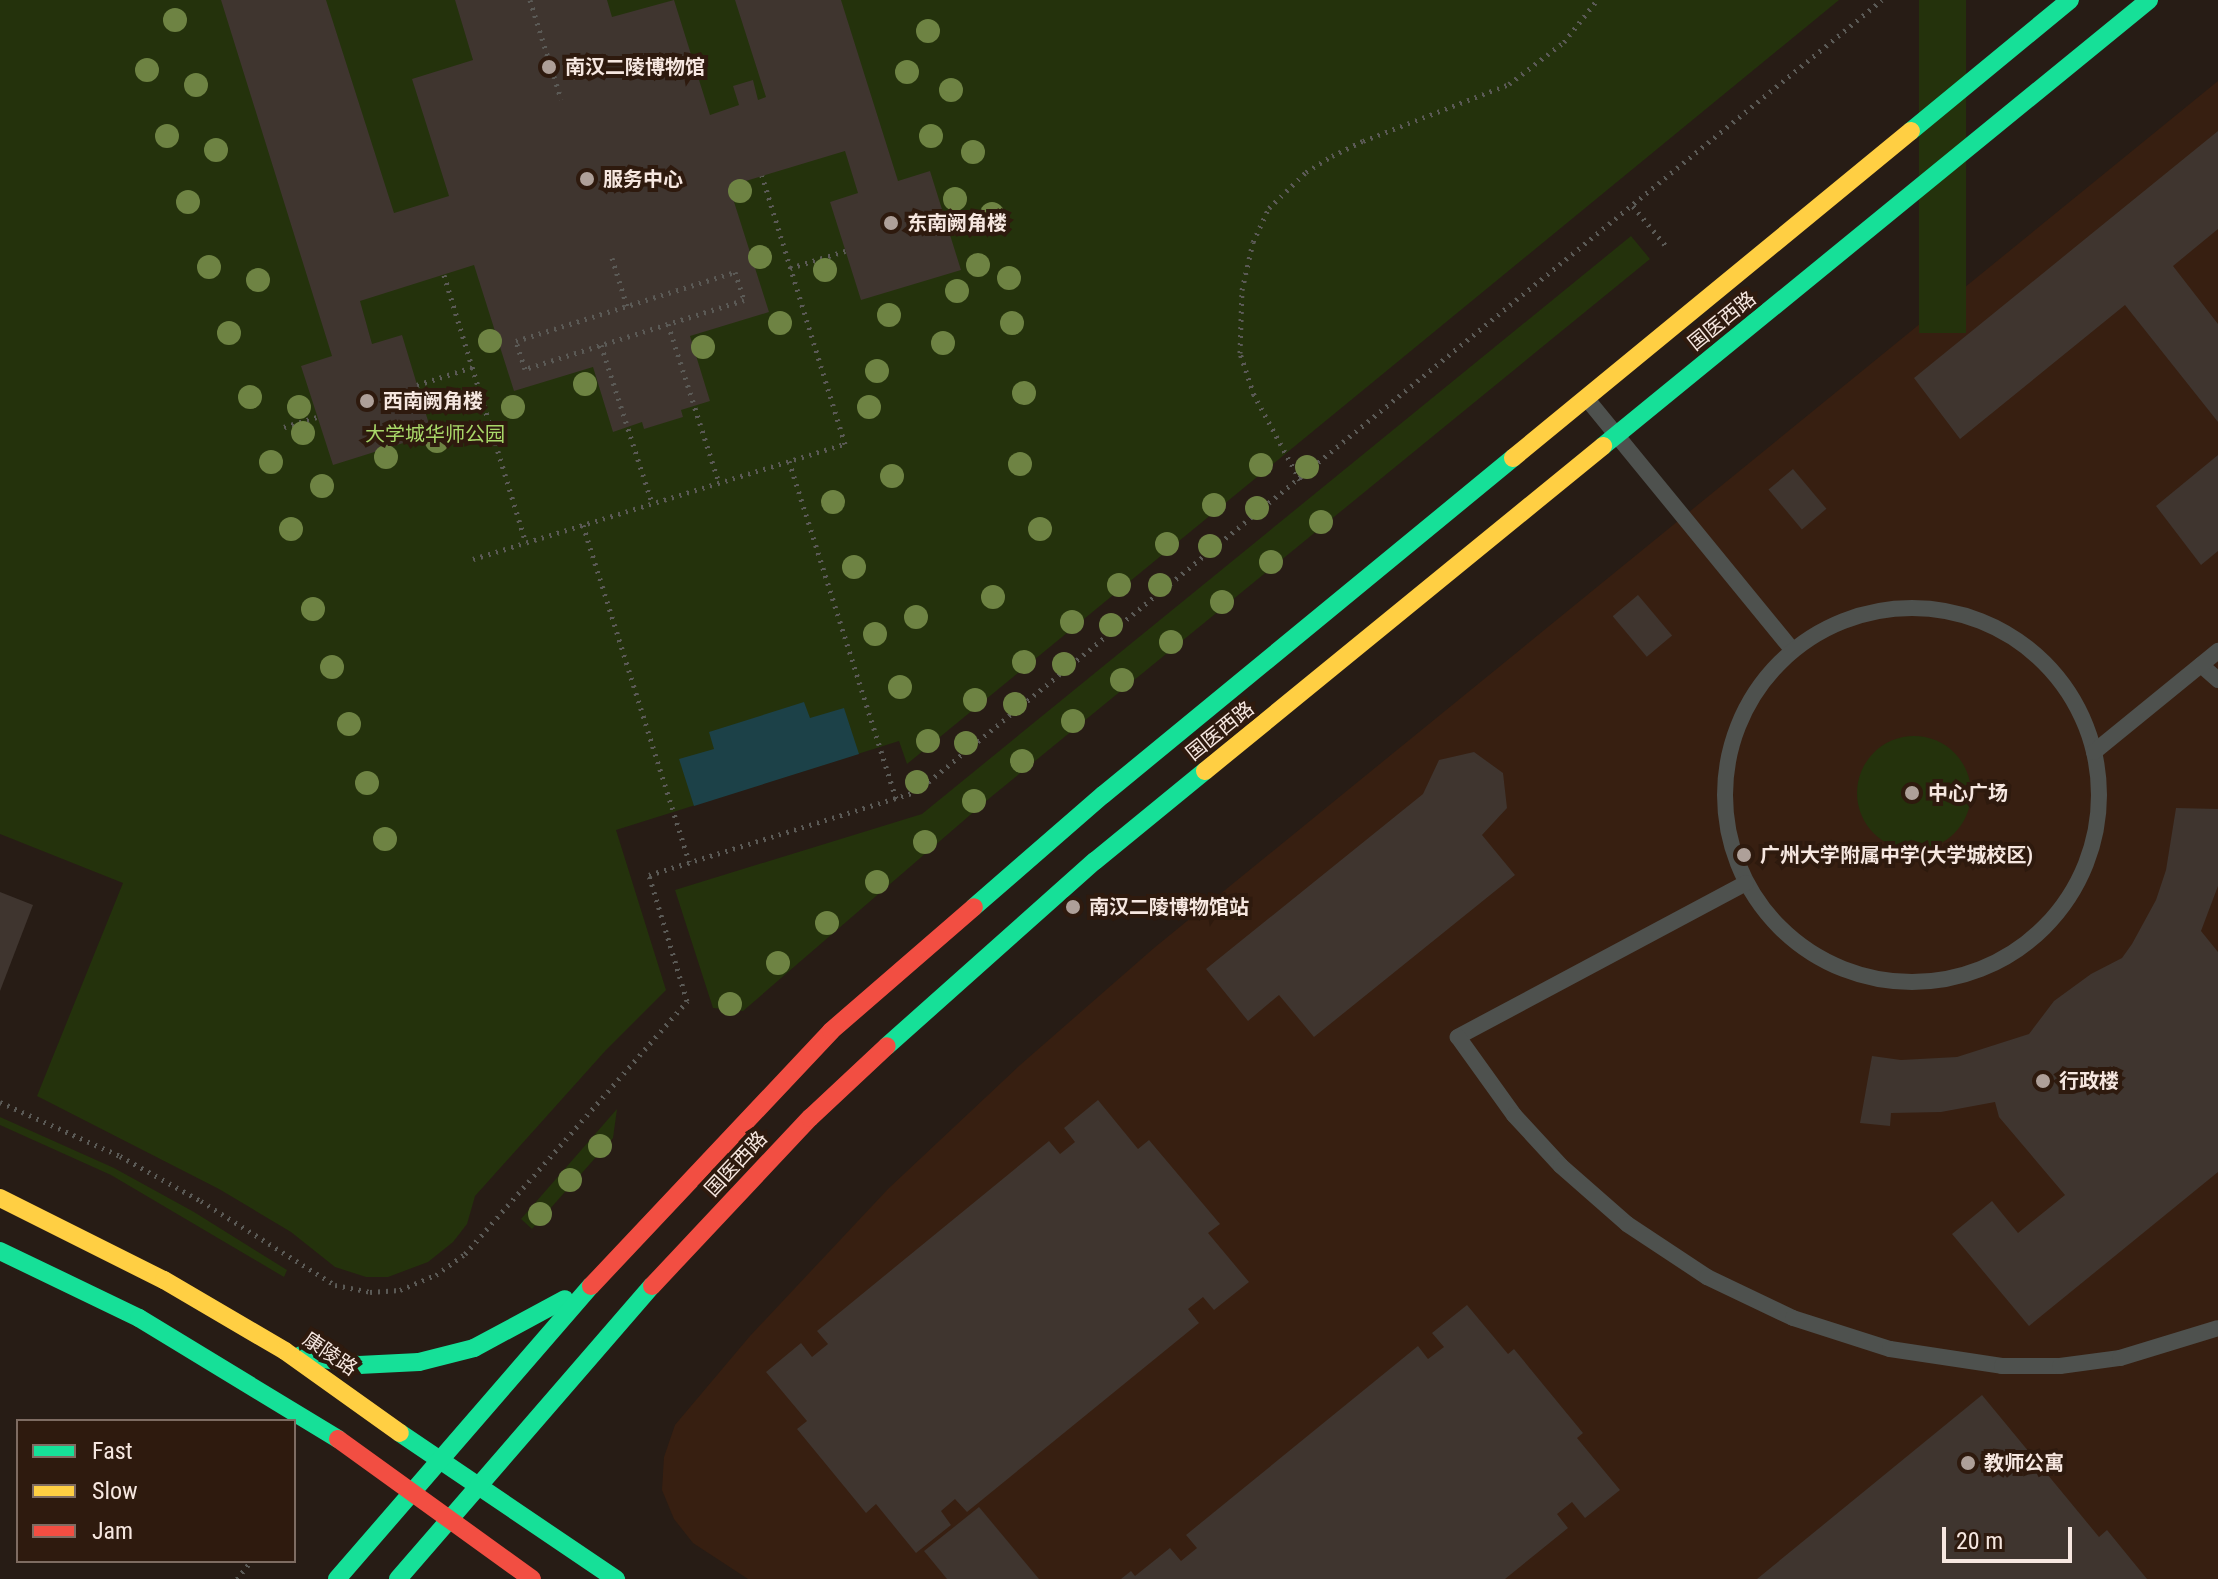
<!DOCTYPE html>
<meta charset="utf-8">
<style>
body{margin:0}
#map{position:relative;width:2218px;height:1579px;overflow:hidden;background:#271c15;font-family:"Roboto Condensed","Noto Sans SC",sans-serif}
div>[style]{position:absolute}
[style*='--x']{left:calc(var(--x)*1px);top:calc(var(--y)*1px);width:calc(var(--w)*1px);rotate:calc(var(--a)*1deg)}
.built>*{inset:0;background:#371f11}
.green>*{inset:0;background:#24320c;transform-origin:0 0}
.round{border-radius:50%}
.water>*{inset:0;background:#1c4148}
.building>*{inset:0;background:#3f352f;transform-origin:0 0}
.path>*{height:5px;margin-top:-2.5px;transform-origin:0;background:repeating-linear-gradient(90deg,#5b5a56 0 2px,transparent 0 8px)}
.lane>*{height:16px;margin:-8px;padding:0 8px;transform-origin:8px;border-radius:8px;background:#4e514e}
.lane>.ring{margin:-8px;padding:0;box-sizing:content-box;background:none;border:16px solid #4e514e;border-radius:50%}
.fast>*{height:18px;margin:-9px;padding:0 9px;transform-origin:9px;border-radius:9px;background:#16e098}
.slow>*{height:18px;margin:-9px;padding:0 9px;transform-origin:9px;border-radius:9px;background:#ffcf43}
.jam>*{height:18px;margin:-9px;padding:0 9px;transform-origin:9px;border-radius:9px;background:#f24e42}
.trees>*{width:24px;height:24px;margin:-12px;border-radius:50%;background:#6e8343}
.dots>*{width:22px;height:22px;translate:-50% -50%;box-sizing:border-box;border:4px solid #2e1a0e;border-radius:50%}
span{translate:-50% -50%;white-space:nowrap;text-align:center;line-height:1.15;-webkit-text-stroke:8px #2e1a0e;paint-order:stroke}
.poi-label{font-size:20px;color:#f6e7e0;font-weight:700}
.left{translate:0 -50%;text-align:left}
.street-label{font-size:20px;color:#f6e7e0}
.park-label{font-size:20px;color:#a8d768}
.legend{position:absolute;left:16px;top:1419px;width:280px;height:144px;box-sizing:border-box;background:#2e1a0e;border:2px solid #7e6c62;margin:0;padding:10px 14px;list-style:none;font-size:24px;color:#f6e7e0}
.legend li{display:flex;align-items:center;gap:16px;height:40px}
.legend b{width:40px;border:2px solid #7e6c62}
.scale{position:absolute;left:1942px;top:1527px;width:130px;height:36px;box-sizing:border-box;border:4px solid #f6e7e0;border-top:0;padding-left:10px;font-size:24px;line-height:28px;white-space:nowrap;color:#f6e7e0;-webkit-text-stroke:6px #2e1a0e;paint-order:stroke}
</style>
<div id="map">
<div class="built">
<i style="clip-path:polygon(2218px 81px,2218px 1579px,748px 1579px,693px 1543px,674px 1519px,662px 1490px,664px 1457px,675px 1425px,750px 1336px,888px 1189px,1019px 1066px,1154px 948px)"></i>
</div>
<div class="green">
<i style="clip-path:polygon(0 0,1839px 0,907px 764px,899px 741px,616px 830px,666px 990px,606px 1050px,475px 1196px,467px 1224px,453px 1242px,428px 1262px,388px 1277px,366px 1277px,335px 1267px,291px 1232px,219px 1189px,37px 1096px,123px 883px,0 834px)"></i>
<i style="left:1919px;top:0;width:47px;height:333px"></i>
<i style="clip-path:polygon(1631px 236px,1650px 259px,991px 797px,743px 1011px,713px 1008px,675px 890px,922px 814px)"></i>
<i class="round" style="left:1857px;top:736px;width:114px;height:114px"></i>
<i style="clip-path:polygon(617px 1109px,613px 1138px,532px 1229px,521px 1219px)"></i>
<i style="clip-path:polygon(0 1117px,114px 1168px,194px 1212px,287px 1270px,284px 1277px,111px 1175px,0 1125px)"></i>
</div>
<div class="water">
<i style="clip-path:polygon(804px 702px,810px 718px,844px 708px,859px 754px,694px 806px,679px 759px,714px 749px,709px 732px)"></i>
</div>
<div class="building">
<i style="clip-path:polygon(221px 0,326px 0,394px 213px,449px 196px,412px 79px,473px 60px,455px 0,607px 0,612px 17px,674px 0,710px 115px,739px 105px,733px 86px,753px 80px,758px 100px,766px 97px,735px 0,841px 0,898px 181px,930px 171px,961px 270px,861px 300px,830px 202px,858px 193px,845px 151px,729px 186px,769px 312px,690px 336px,710px 401px,681px 410px,683px 417px,644px 429px,642px 422px,613px 432px,593px 367px,514px 391px,474px 265px,360px 301px,372px 344px,402px 335px,432px 434px,333px 465px,301px 366px,332px 356px)"></i>
<i style="clip-path:polygon(2218px 131px,2218px 229px,2173px 266px,2218px 324px,2218px 422px,2125px 305px,1960px 439px,1914px 378px)"></i>
<i style="clip-path:polygon(2218px 455px,2218px 551px,2201px 565px,2156px 506px)"></i>
<i style="left:1793px;top:469px;width:52px;height:32px;rotate:50deg"></i>
<i style="left:1638px;top:595px;width:53px;height:33px;rotate:50deg"></i>
<i style="clip-path:polygon(1474px 752px,1503px 773px,1507px 808px,1482px 835px,1515px 875px,1314px 1037px,1279px 995px,1248px 1021px,1206px 969px,1423px 794px,1439px 760px)"></i>
<i style="clip-path:polygon(2176px 808px,2218px 809px,2218px 886px,2201px 931px,2218px 952px,2218px 1172px,2029px 1326px,1952px 1234px,1992px 1201px,2018px 1233px,2065px 1195px,1999px 1117px,1995px 1102px,1941px 1112px,1891px 1113px,1890px 1126px,1860px 1123px,1872px 1056px,1901px 1060px,1957px 1057px,2029px 1034px,2054px 1001px,2091px 974px,2122px 958px,2132px 944px,2156px 900px,2166px 870px)"></i>
<i style="clip-path:polygon(0 892px,33px 905px,0 991px)"></i>
<i style="clip-path:polygon(1098px 1100px,1138px 1149px,1149px 1140px,1220px 1224px,1208px 1233px,1249px 1282px,1214px 1310px,1203px 1297px,1188px 1309px,1199px 1323px,967px 1512px,955px 1499px,941px 1511px,951px 1525px,916px 1553px,876px 1504px,866px 1513px,797px 1429px,807px 1421px,766px 1372px,801px 1343px,812px 1357px,828px 1344px,817px 1331px,1049px 1141px,1060px 1154px,1075px 1142px,1064px 1128px)"></i>
<i style="clip-path:polygon(1467px 1305px,1508px 1354px,1514px 1349px,1583px 1433px,1577px 1438px,1620px 1490px,1585px 1518px,1572px 1502px,1557px 1514px,1568px 1528px,1505px 1579px,1121px 1579px,1131px 1571px,1135px 1576px,1170px 1548px,1181px 1561px,1197px 1548px,1186px 1535px,1418px 1346px,1428px 1359px,1444px 1347px,1432px 1333px)"></i>
<i style="clip-path:polygon(1982px 1395px,2099px 1537px,2107px 1530px,2147px 1579px,1757px 1579px)"></i>
<i style="clip-path:polygon(979px 1507px,1039px 1579px,947px 1579px,924px 1551px)"></i>
</div>
<div class="path">
<i style="--x:530;--y:0;--w:104;--a:72.6"></i>
<i style="--x:1633;--y:206;--w:52;--a:50.5"></i>
<i style="--x:612;--y:258;--w:50;--a:72.6"></i>
<i style="--x:790;--y:268;--w:58;--a:-17.2"></i>
<i style="--x:735;--y:272;--w:29;--a:72"></i>
<i style="--x:744;--y:300;--w:230;--a:162.5"></i>
<i style="--x:525;--y:369;--w:29;--a:-108"></i>
<i style="--x:516;--y:341;--w:230;--a:-17.5"></i>
<i style="--x:444;--y:275;--w:280;--a:73"></i>
<i style="--x:668;--y:324;--w:167;--a:72.2"></i>
<i style="--x:601;--y:345;--w:166;--a:72.1"></i>
<i style="--x:417;--y:385;--w:59;--a:-17.8"></i>
<i style="--x:284;--y:427;--w:34;--a:-17"></i>
<i style="--x:789;--y:461;--w:355;--a:72.4"></i>
<i style="--x:1300;--y:480;--w:97;--a:-118.4"></i>
<i style="--x:1254;--y:395;--w:44;--a:-108.4"></i>
<i style="--x:1240;--y:353;--w:63;--a:-88.2"></i>
<i style="--x:1242;--y:290;--w:49;--a:-77.1"></i>
<i style="--x:1253;--y:242;--w:38;--a:-65"></i>
<i style="--x:1269;--y:208;--w:52;--a:-44.2"></i>
<i style="--x:1306;--y:172;--w:31;--a:-32"></i>
<i style="--x:1332;--y:156;--w:34;--a:-26"></i>
<i style="--x:1363;--y:141;--w:157;--a:-21.3"></i>
<i style="--x:1509;--y:84;--w:69;--a:-37.4"></i>
<i style="--x:1564;--y:42;--w:53;--a:-51.8"></i>
<i style="--x:583;--y:525;--w:353;--a:72.5"></i>
<i style="--x:473;--y:559;--w:389;--a:-17.2"></i>
<i style="--x:845;--y:444;--w:281;--a:-107.2"></i>
<i style="--x:0;--y:1102;--w:132;--a:24.2"></i>
<i style="--x:120;--y:1156;--w:93;--a:29.1"></i>
<i style="--x:201;--y:1201;--w:158;--a:32.1"></i>
<i style="--x:335;--y:1285;--w:36;--a:11"></i>
<i style="--x:370;--y:1292;--w:30;--a:-4"></i>
<i style="--x:400;--y:1290;--w:39;--a:-23"></i>
<i style="--x:436;--y:1275;--w:36;--a:-36"></i>
<i style="--x:465;--y:1254;--w:337;--a:-48.7"></i>
<i style="--x:687;--y:1001;--w:132;--a:-106.8"></i>
<i style="--x:649;--y:875;--w:280;--a:-17.3"></i>
<i style="--x:916;--y:792;--w:1249;--a:-39.35"></i>
<i style="--x:237;--y:1579;--w:23;--a:-52"></i>
</div>
<div class="lane">
<i style="--x:1587;--y:399;--w:325;--a:50.7"></i>
<i class="ring" style="left:1725px;top:608px;width:358px;height:358px"></i>
<i style="--x:2201;--y:665;--w:23;--a:41"></i>
<i style="--x:2094;--y:752;--w:160;--a:-39.2"></i>
<i style="--x:1746;--y:883;--w:327;--a:151.9"></i>
<i style="--x:1458;--y:1037;--w:96;--a:54.3"></i>
<i style="--x:1514;--y:1115;--w:69;--a:47.3"></i>
<i style="--x:1561;--y:1166;--w:88;--a:41.3"></i>
<i style="--x:1627;--y:1224;--w:96;--a:33.5"></i>
<i style="--x:1707;--y:1277;--w:95;--a:25.5"></i>
<i style="--x:1793;--y:1318;--w:102;--a:17.7"></i>
<i style="--x:1890;--y:1349;--w:113;--a:8.6"></i>
<i style="--x:2002;--y:1366;--w:58;--a:0"></i>
<i style="--x:2060;--y:1366;--w:61;--a:-7.6"></i>
<i style="--x:2120;--y:1358;--w:102;--a:-17"></i>
</div>
<div class="fast">
<i style="--x:1911;--y:131;--w:206;--a:-39.5"></i>
<i style="--x:1603;--y:446;--w:705;--a:-39.24"></i>
<i style="--x:974;--y:907;--w:171;--a:-41"></i>
<i style="--x:1103;--y:795;--w:531;--a:-39.42"></i>
<i style="--x:887;--y:1046;--w:278;--a:-41.7"></i>
<i style="--x:1095;--y:861;--w:142;--a:-39.3"></i>
<i style="--x:0;--y:1251;--w:154;--a:25.7"></i>
<i style="--x:139;--y:1318;--w:233;--a:31.3"></i>
<i style="--x:301;--y:1355;--w:59;--a:9.8"></i>
<i style="--x:359;--y:1365;--w:60;--a:-2.9"></i>
<i style="--x:419;--y:1362;--w:57;--a:-14.3"></i>
<i style="--x:474;--y:1348;--w:103;--a:-28.3"></i>
<i style="--x:400;--y:1433;--w:261;--a:34.1"></i>
<i style="--x:337;--y:1579;--w:388;--a:-49.1"></i>
<i style="--x:398;--y:1579;--w:388;--a:-49.1"></i>
</div>
<div class="slow">
<i style="--x:1513;--y:458;--w:515;--a:-39.41"></i>
<i style="--x:1205;--y:771;--w:514;--a:-39.23"></i>
<i style="--x:0;--y:1198;--w:183;--a:26.6"></i>
<i style="--x:164;--y:1280;--w:140;--a:30.4"></i>
<i style="--x:285;--y:1351;--w:141;--a:35.5"></i>
</div>
<div class="jam">
<i style="--x:591;--y:1286;--w:350;--a:-46.7"></i>
<i style="--x:831;--y:1031;--w:189;--a:-40.9"></i>
<i style="--x:652;--y:1286;--w:231;--a:-46.8"></i>
<i style="--x:810;--y:1118;--w:105;--a:-43.1"></i>
<i style="--x:338;--y:1439;--w:239;--a:35.8"></i>
</div>
<div class="trees">
<i style="left:175px;top:20px"></i>
<i style="left:928px;top:31px"></i>
<i style="left:147px;top:70px"></i>
<i style="left:907px;top:72px"></i>
<i style="left:196px;top:85px"></i>
<i style="left:951px;top:90px"></i>
<i style="left:167px;top:136px"></i>
<i style="left:931px;top:136px"></i>
<i style="left:216px;top:150px"></i>
<i style="left:973px;top:152px"></i>
<i style="left:740px;top:191px"></i>
<i style="left:955px;top:199px"></i>
<i style="left:188px;top:202px"></i>
<i style="left:992px;top:214px"></i>
<i style="left:760px;top:257px"></i>
<i style="left:978px;top:265px"></i>
<i style="left:209px;top:267px"></i>
<i style="left:825px;top:270px"></i>
<i style="left:1009px;top:278px"></i>
<i style="left:258px;top:280px"></i>
<i style="left:957px;top:291px"></i>
<i style="left:889px;top:315px"></i>
<i style="left:780px;top:323px"></i>
<i style="left:1012px;top:323px"></i>
<i style="left:229px;top:333px"></i>
<i style="left:490px;top:341px"></i>
<i style="left:943px;top:343px"></i>
<i style="left:703px;top:347px"></i>
<i style="left:877px;top:371px"></i>
<i style="left:585px;top:384px"></i>
<i style="left:1024px;top:393px"></i>
<i style="left:250px;top:397px"></i>
<i style="left:299px;top:407px"></i>
<i style="left:513px;top:407px"></i>
<i style="left:869px;top:407px"></i>
<i style="left:303px;top:433px"></i>
<i style="left:437px;top:441px"></i>
<i style="left:386px;top:457px"></i>
<i style="left:271px;top:462px"></i>
<i style="left:1020px;top:464px"></i>
<i style="left:1261px;top:465px"></i>
<i style="left:1307px;top:467px"></i>
<i style="left:892px;top:476px"></i>
<i style="left:322px;top:486px"></i>
<i style="left:833px;top:502px"></i>
<i style="left:1214px;top:505px"></i>
<i style="left:1257px;top:508px"></i>
<i style="left:1321px;top:522px"></i>
<i style="left:291px;top:529px"></i>
<i style="left:1040px;top:529px"></i>
<i style="left:1167px;top:544px"></i>
<i style="left:1210px;top:546px"></i>
<i style="left:1271px;top:562px"></i>
<i style="left:854px;top:567px"></i>
<i style="left:1119px;top:585px"></i>
<i style="left:1160px;top:585px"></i>
<i style="left:993px;top:597px"></i>
<i style="left:1222px;top:602px"></i>
<i style="left:313px;top:609px"></i>
<i style="left:916px;top:617px"></i>
<i style="left:1072px;top:622px"></i>
<i style="left:1111px;top:625px"></i>
<i style="left:875px;top:634px"></i>
<i style="left:1171px;top:642px"></i>
<i style="left:1024px;top:662px"></i>
<i style="left:1064px;top:664px"></i>
<i style="left:332px;top:667px"></i>
<i style="left:1122px;top:680px"></i>
<i style="left:900px;top:687px"></i>
<i style="left:975px;top:700px"></i>
<i style="left:1015px;top:704px"></i>
<i style="left:1073px;top:721px"></i>
<i style="left:349px;top:724px"></i>
<i style="left:928px;top:741px"></i>
<i style="left:966px;top:743px"></i>
<i style="left:1022px;top:761px"></i>
<i style="left:917px;top:782px"></i>
<i style="left:367px;top:783px"></i>
<i style="left:974px;top:801px"></i>
<i style="left:385px;top:839px"></i>
<i style="left:925px;top:842px"></i>
<i style="left:877px;top:882px"></i>
<i style="left:827px;top:923px"></i>
<i style="left:778px;top:963px"></i>
<i style="left:730px;top:1004px"></i>
<i style="left:600px;top:1146px"></i>
<i style="left:570px;top:1180px"></i>
<i style="left:540px;top:1214px"></i>
</div>
<div class="dots">
<i style="left:549px;top:67px;background:#aea099"></i>
<i style="left:587px;top:179px;background:#aea099"></i>
<i style="left:891px;top:223px;background:#aea099"></i>
<i style="left:367px;top:401px;background:#aea099"></i>
<i style="left:1912px;top:793px;background:#aea099"></i>
<i style="left:1744px;top:855px;background:#aea099"></i>
<i style="left:1073px;top:907px;background:#aea099"></i>
<i style="left:2043px;top:1081px;background:#aea099"></i>
<i style="left:1968px;top:1463px;background:#aea099"></i>
</div>
<div class="poi-label">
<span class="left" style="left:565px;top:67px">南汉二陵博物馆</span>
<span class="left" style="left:603px;top:179px">服务中心</span>
<span class="left" style="left:907px;top:223px">东南阙角楼</span>
<span class="left" style="left:383px;top:401px">西南阙角楼</span>
<span class="left" style="left:1928px;top:793px">中心广场</span>
<span class="left" style="left:1760px;top:855px">广州大学附属中学(大学城校区)</span>
<span class="left" style="left:1089px;top:907px">南汉二陵博物馆站</span>
<span class="left" style="left:2059px;top:1081px">行政楼</span>
<span class="left" style="left:1984px;top:1463px">教师公寓</span>
</div>
<div class="street-label">
<span style="left:1722px;top:321px;rotate:-39deg">国医西路</span>
<span style="left:1220px;top:731px;rotate:-39deg">国医西路</span>
<span style="left:736px;top:1164px;rotate:-47deg">国医西路</span>
<span style="left:330px;top:1354px;rotate:34deg">康陵路</span>
</div>
<div class="park-label">
<span style="left:435px;top:434px">大学城华师公园</span>
</div>
<ul class="legend">
<li><b style="height:10px;background:#16e098"></b>Fast</li>
<li><b style="height:10px;background:#ffcf43"></b>Slow</li>
<li><b style="height:10px;background:#f24e42"></b>Jam</li>
</ul>
<div class="scale">20 m</div>
</div>
